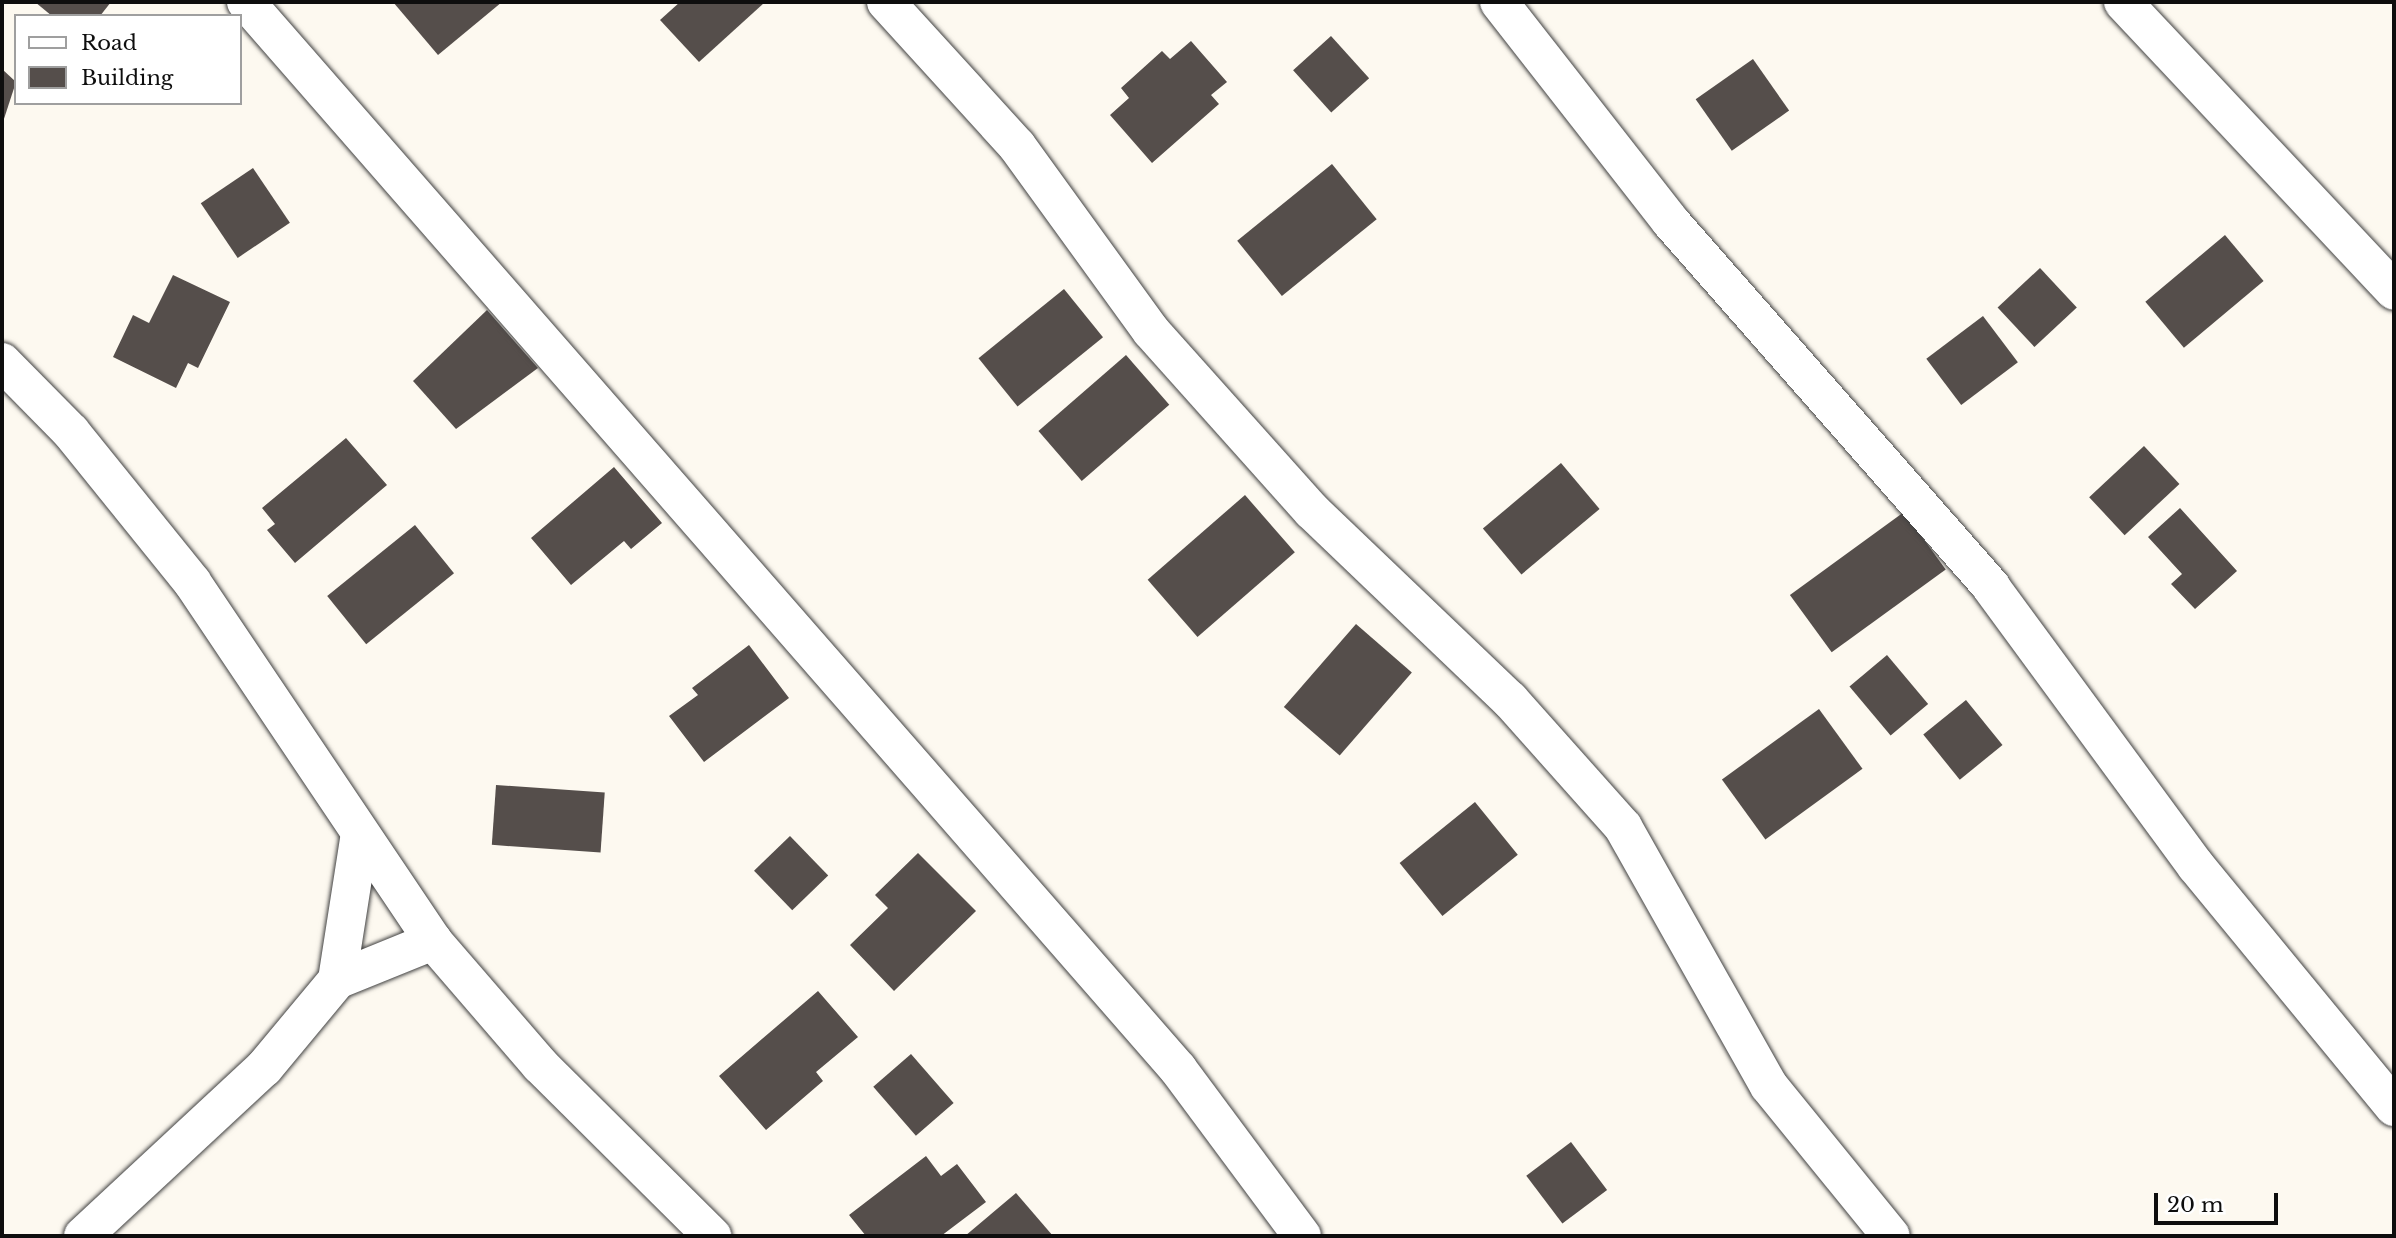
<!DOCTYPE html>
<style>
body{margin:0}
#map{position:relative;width:2396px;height:1238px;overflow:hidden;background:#fdf9f0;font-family:"Libre Baskerville",serif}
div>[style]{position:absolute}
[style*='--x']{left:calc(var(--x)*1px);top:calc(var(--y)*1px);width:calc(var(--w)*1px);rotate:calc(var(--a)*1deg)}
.building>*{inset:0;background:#554e4b;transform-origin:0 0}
.roads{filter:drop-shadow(0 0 2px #414141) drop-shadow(0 0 2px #414141)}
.minor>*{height:38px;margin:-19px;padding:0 19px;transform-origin:19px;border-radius:19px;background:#fff}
span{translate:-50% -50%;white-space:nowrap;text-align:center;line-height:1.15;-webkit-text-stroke:7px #fff;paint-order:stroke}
.frame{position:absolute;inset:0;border:4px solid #0e0e0e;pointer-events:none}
.legend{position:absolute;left:14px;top:14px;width:228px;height:91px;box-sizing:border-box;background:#fff;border:2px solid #9f9f9f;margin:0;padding:9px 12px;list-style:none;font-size:21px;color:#0e0e0e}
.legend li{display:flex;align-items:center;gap:14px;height:35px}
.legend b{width:35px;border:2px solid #9f9f9f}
.scale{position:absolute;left:2154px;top:1193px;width:124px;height:32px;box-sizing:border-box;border:4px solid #0e0e0e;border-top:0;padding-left:9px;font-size:21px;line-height:24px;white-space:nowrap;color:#0e0e0e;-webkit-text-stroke:5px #fff;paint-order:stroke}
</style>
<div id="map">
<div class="building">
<i style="clip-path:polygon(35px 2px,111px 2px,100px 16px,52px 16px)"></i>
<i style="clip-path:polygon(393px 2px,502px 2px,438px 55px)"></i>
<i style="clip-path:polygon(680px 2px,765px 2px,699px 62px,660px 20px)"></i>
<i style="left:1331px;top:36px;width:57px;height:51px;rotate:48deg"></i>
<i style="clip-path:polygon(1191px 41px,1227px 82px,1211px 95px,1219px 104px,1152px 163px,1110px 115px,1129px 98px,1121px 88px,1162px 51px,1170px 59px)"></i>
<i style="left:1753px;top:59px;width:63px;height:70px;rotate:55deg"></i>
<i style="clip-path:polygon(2px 69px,16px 82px,2px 125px)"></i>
<i style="left:1332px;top:164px;width:71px;height:122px;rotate:51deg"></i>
<i style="left:253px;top:168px;width:66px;height:63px;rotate:56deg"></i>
<i style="left:2225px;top:235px;width:60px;height:104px;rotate:50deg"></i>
<i style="left:2040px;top:268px;width:54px;height:58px;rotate:47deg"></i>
<i style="clip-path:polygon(173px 275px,230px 302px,198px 368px,188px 363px,176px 388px,113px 357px,133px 315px,149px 323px)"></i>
<i style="left:1064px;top:289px;width:62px;height:110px;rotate:51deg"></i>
<i style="clip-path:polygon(487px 310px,538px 368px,456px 429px,413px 381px)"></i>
<i style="left:1983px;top:316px;width:58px;height:71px;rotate:53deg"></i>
<i style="left:1126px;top:355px;width:66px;height:116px;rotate:49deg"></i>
<i style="clip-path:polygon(346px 438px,387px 485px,295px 563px,267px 530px,275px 524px,262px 508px)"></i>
<i style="left:2144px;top:446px;width:52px;height:75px;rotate:47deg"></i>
<i style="left:1561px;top:463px;width:60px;height:102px;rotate:50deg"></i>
<i style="clip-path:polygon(614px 467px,662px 523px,631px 549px,624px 541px,571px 585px,531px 538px)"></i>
<i style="left:1245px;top:495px;width:76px;height:129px;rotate:49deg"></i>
<i style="clip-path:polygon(2180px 508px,2237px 571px,2195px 609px,2171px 584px,2182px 574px,2148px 537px)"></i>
<i style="left:1904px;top:512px;width:71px;height:141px;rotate:54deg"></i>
<i style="left:415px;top:525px;width:62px;height:113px;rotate:51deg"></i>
<i style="left:1356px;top:624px;width:74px;height:110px;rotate:41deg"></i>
<i style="clip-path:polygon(749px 645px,789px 698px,704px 762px,669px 716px,698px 695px,692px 688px)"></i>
<i style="left:1887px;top:655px;width:64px;height:49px;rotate:50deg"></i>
<i style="left:1966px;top:700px;width:58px;height:55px;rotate:51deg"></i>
<i style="left:1819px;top:709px;width:74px;height:120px;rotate:54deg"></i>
<i style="left:496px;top:785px;width:109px;height:60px;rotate:4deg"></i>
<i style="left:1475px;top:802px;width:68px;height:97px;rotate:51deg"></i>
<i style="left:790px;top:836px;width:55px;height:50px;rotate:46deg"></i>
<i style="clip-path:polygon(918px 853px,976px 911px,894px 991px,850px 945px,888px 908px,875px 895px)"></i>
<i style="clip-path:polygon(818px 991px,858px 1037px,816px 1072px,823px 1081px,766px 1130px,719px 1076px)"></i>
<i style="left:911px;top:1054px;width:65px;height:50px;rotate:49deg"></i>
<i style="left:1571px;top:1142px;width:60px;height:56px;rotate:53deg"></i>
<i style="clip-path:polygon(926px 1156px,941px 1176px,957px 1164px,986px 1202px,941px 1236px,866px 1236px,849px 1215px)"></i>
<i style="clip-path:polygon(1016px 1193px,1053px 1236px,965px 1236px)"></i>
</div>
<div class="roads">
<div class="minor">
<i style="--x:246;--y:2;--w:1417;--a:48.86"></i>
<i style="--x:1178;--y:1069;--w:208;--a:53.4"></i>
<i style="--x:886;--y:2;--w:195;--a:47.7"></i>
<i style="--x:1017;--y:146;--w:228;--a:54.1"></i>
<i style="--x:1151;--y:331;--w:241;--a:48.2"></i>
<i style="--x:1312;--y:511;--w:274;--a:43.7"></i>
<i style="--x:1510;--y:700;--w:170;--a:48.3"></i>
<i style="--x:1623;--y:827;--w:297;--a:60.6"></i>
<i style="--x:1769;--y:1086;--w:193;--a:50.9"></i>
<i style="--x:1499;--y:2;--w:278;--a:52"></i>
<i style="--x:1670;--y:221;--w:487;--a:48.7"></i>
<i style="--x:1991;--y:587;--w:346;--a:53.7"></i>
<i style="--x:2196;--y:866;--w:312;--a:50.6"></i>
<i style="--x:2123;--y:2;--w:396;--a:46.8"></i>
<i style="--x:2;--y:362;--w:98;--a:45.4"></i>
<i style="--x:71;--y:432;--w:193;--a:51.1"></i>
<i style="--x:192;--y:582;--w:432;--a:56.1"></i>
<i style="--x:433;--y:941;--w:164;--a:49.2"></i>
<i style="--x:540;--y:1065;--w:243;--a:44.8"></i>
<i style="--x:337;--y:980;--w:143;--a:-81.1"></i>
<i style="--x:83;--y:1236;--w:247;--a:-42.9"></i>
<i style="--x:264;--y:1068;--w:114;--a:-50.3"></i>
<i style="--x:337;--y:980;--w:104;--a:-22.1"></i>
</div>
</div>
<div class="frame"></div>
<ul class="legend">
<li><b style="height:9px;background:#fff"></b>Road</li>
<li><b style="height:19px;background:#554e4b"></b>Building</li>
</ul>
<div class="scale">20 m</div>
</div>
